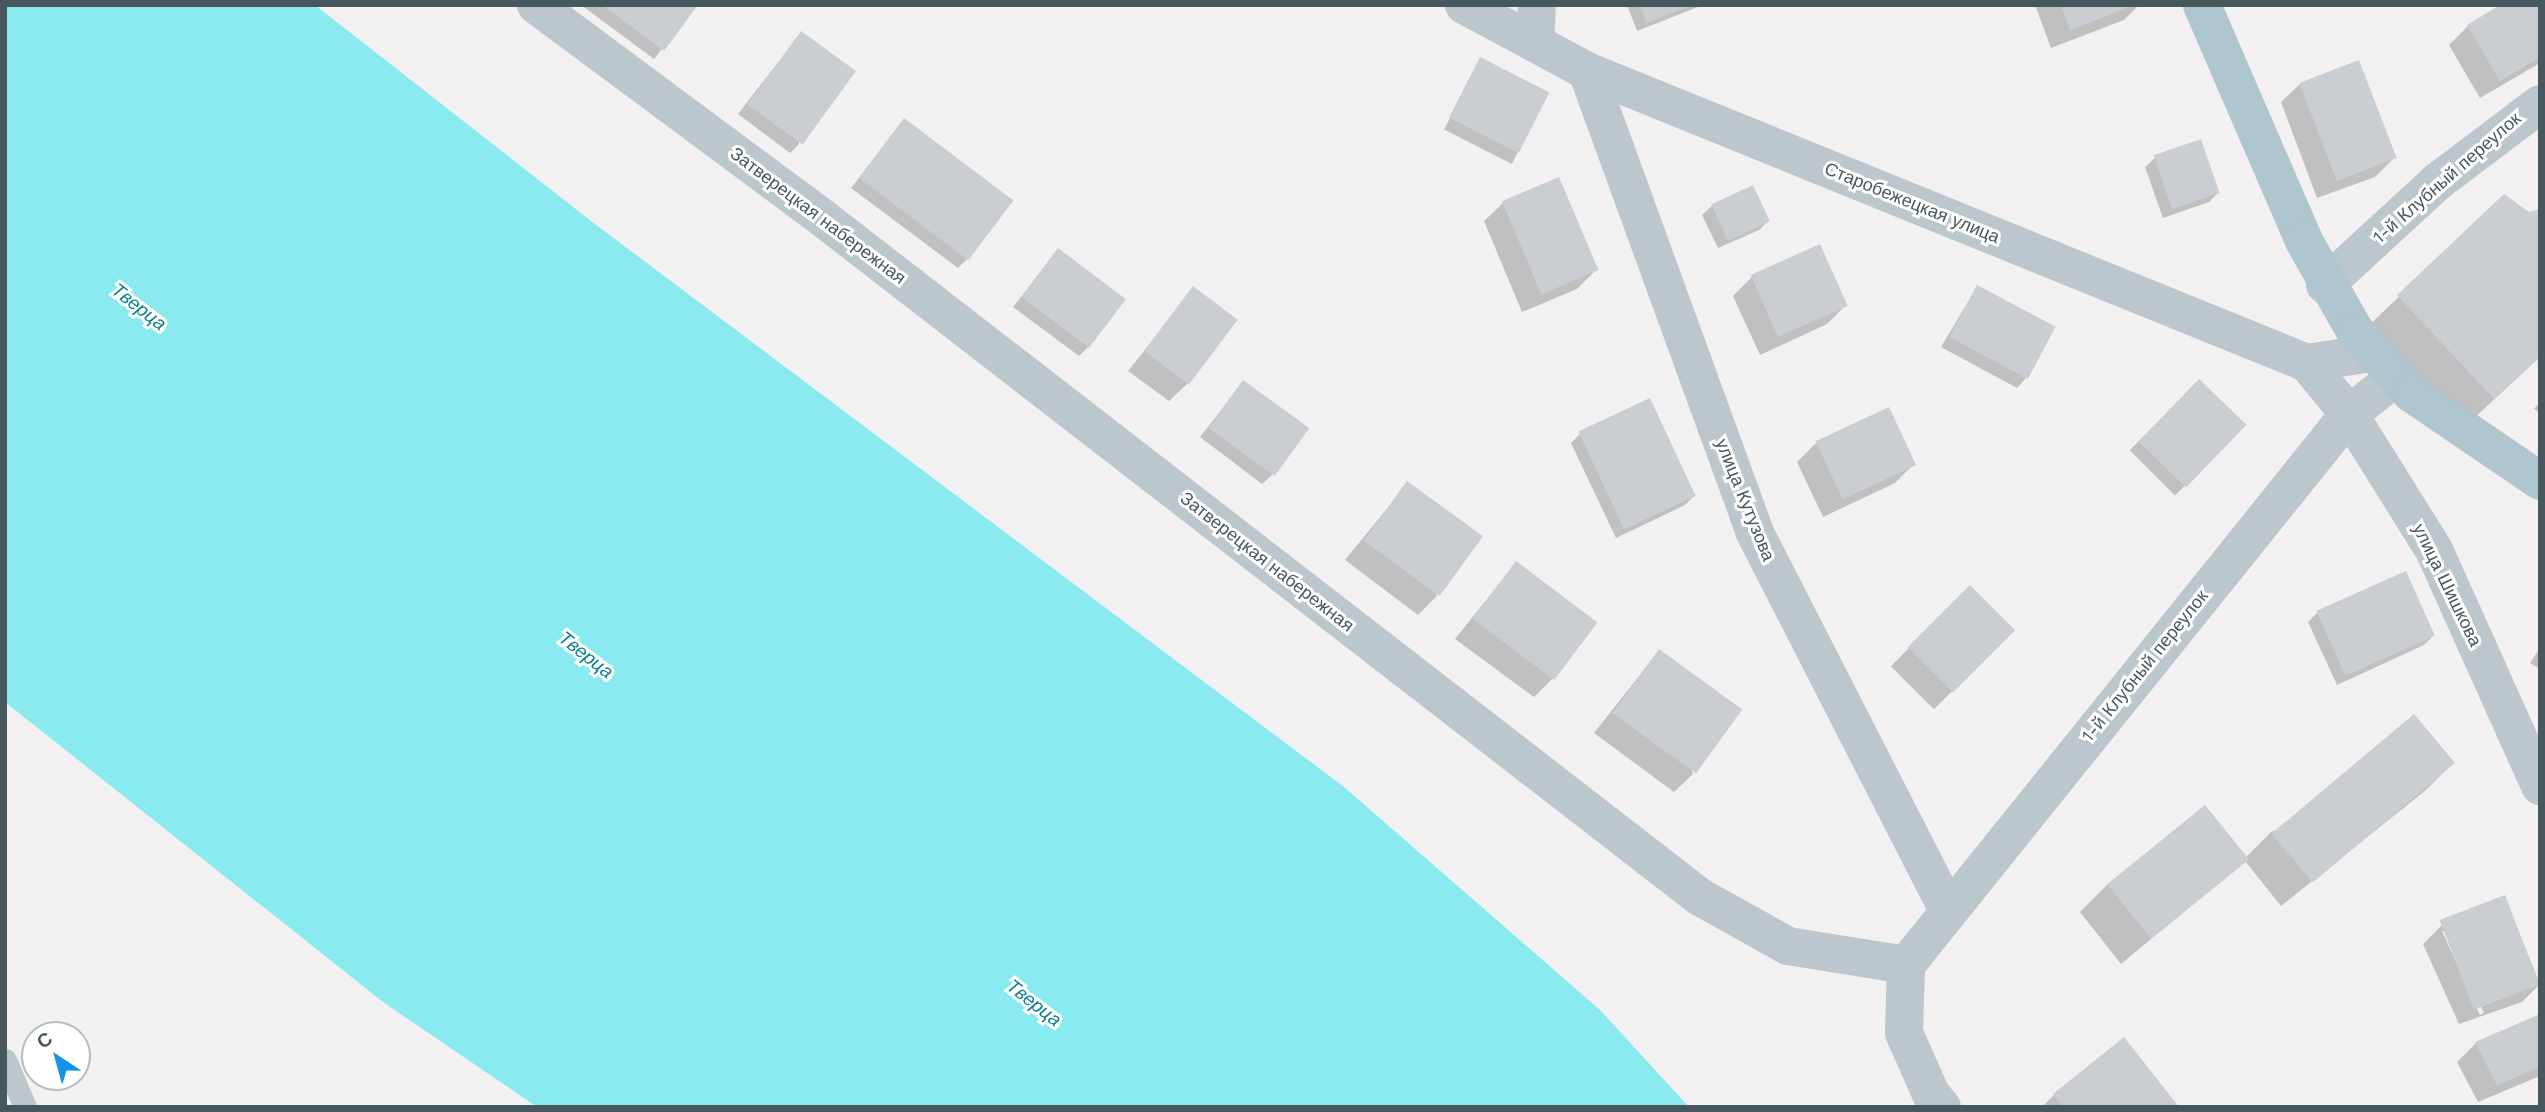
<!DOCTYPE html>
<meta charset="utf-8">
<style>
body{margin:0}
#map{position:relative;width:2545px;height:1112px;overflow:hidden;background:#f2f0f0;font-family:"Work Sans",sans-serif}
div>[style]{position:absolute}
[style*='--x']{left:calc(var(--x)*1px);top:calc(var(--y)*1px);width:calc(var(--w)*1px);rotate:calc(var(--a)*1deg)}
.water>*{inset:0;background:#89ebef}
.shadow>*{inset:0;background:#0003;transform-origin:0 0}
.building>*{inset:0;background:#caced3;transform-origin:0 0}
.service>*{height:23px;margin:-11.5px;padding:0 11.5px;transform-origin:11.5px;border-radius:11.5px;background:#bbc7cd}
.minor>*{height:38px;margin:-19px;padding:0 19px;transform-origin:19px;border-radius:19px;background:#bbc7cd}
.primary>*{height:38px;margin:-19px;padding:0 19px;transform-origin:19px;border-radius:19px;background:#afc5cf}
span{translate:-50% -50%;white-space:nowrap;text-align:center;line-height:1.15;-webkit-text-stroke:6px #fff;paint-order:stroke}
.street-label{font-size:18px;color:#47575e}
.water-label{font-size:19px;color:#0a8388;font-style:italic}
.frame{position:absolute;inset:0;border:7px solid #47575e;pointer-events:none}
.north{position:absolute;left:21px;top:1021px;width:70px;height:70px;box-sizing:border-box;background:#fff;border:2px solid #b5bcbf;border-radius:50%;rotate:324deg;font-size:19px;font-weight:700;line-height:28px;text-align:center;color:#47575e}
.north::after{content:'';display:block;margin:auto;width:24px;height:32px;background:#1394e9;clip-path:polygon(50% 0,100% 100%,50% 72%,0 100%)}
</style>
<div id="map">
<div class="water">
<i style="clip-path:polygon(5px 5px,315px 5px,591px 221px,1344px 787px,1600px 1010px,1689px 1107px,537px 1107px,383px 1002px,5px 702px)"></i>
</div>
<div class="shadow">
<i style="clip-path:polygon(581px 5px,696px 5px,654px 59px)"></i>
<i style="clip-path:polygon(1627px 5px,1703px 5px,1637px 31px)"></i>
<i style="clip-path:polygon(2035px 5px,2139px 5px,2124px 20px,2051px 48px)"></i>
<i style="clip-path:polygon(2540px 5px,2540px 63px,2480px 98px,2449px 45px,2468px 26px)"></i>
<i style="clip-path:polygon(801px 33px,799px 144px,790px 153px,738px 114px)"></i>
<i style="left:1480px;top:59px;width:76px;height:79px;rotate:27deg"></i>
<i style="clip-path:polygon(2300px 84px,2394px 158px,2375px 177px,2317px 198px,2281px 102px)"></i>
<i style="clip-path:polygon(904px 120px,967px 259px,958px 268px,851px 188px)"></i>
<i style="clip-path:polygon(2200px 141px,2218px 193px,2209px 202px,2163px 218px,2145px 167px,2155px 158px)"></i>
<i style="clip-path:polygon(1558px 179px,1596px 270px,1577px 289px,1522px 312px,1484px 221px,1503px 203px)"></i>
<i style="clip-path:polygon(1752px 187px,1768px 221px,1759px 230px,1718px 248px,1702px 215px,1712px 206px)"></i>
<i style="clip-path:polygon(2505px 196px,2540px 357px,2458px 433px,2363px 331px)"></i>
<i style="clip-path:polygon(1058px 251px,1088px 347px,1079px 356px,1013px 307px)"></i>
<i style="clip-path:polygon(1752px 277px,1846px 305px,1827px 324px,1760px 355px,1733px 296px)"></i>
<i style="clip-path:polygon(1977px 287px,2026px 378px,2017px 388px,1941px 347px)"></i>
<i style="clip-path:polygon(1194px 289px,1188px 383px,1169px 401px,1128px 371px)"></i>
<i style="left:2199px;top:381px;width:64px;height:98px;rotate:45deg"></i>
<i style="clip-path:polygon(1243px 382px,1272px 475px,1262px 484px,1200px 437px)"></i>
<i style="clip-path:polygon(2540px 402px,2540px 413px,2534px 409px)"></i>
<i style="clip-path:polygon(1888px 409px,1914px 464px,1895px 483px,1823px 517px,1797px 462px,1816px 443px)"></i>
<i style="clip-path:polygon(1580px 434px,1694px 496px,1685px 505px,1616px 538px,1571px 443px)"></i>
<i style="clip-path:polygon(1408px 483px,1437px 596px,1418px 615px,1345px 560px)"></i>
<i style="clip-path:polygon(1516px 563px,1553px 678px,1534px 697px,1455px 639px)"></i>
<i style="left:1970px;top:587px;width:61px;height:112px;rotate:45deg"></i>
<i style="clip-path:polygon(2317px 613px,2433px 636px,2424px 645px,2337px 685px,2308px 622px)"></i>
<i style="clip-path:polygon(2540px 648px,2540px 669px,2530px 663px)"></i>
<i style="clip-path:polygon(1659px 651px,1693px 774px,1674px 792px,1594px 733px)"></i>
<i style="clip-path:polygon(2453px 763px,2426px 790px,2281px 906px,2245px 861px,2121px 964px,2080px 912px,2107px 885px,2245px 858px,2271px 832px)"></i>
<i style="clip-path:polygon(evenodd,2504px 897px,2540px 984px,2522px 1002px,2459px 1024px,2423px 944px,2442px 925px,2504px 897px,2442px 931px,2446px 931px,2484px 1013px,2480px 1015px,2442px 931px)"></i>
<i style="clip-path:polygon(2540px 1016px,2540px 1076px,2478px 1102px,2457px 1062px,2476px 1043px)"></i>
<i style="clip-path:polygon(2124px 1040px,2177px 1107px,2042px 1107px,2054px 1095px)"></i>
</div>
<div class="building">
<i style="clip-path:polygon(602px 5px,698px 5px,664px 51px)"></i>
<i style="clip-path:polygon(1639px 5px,1692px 5px,1647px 23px)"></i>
<i style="clip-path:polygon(2061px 5px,2135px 5px,2070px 30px)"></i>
<i style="clip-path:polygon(2500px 5px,2540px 5px,2540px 57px,2500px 81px,2467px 25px)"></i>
<i style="left:801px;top:31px;width:68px;height:91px;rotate:36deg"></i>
<i style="left:1480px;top:57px;width:78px;height:68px;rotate:27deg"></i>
<i style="left:2359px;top:60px;width:105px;height:64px;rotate:69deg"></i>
<i style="left:904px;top:118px;width:137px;height:75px;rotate:37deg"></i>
<i style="left:2201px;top:139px;width:57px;height:50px;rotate:71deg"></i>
<i style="left:1559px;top:177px;width:101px;height:62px;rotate:67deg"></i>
<i style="left:1753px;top:185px;width:40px;height:46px;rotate:65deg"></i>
<i style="clip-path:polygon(2504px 194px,2529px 212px,2540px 209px,2540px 357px,2494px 399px,2397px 295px)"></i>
<i style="left:1820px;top:244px;width:68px;height:76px;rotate:66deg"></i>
<i style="left:1058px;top:248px;width:85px;height:61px;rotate:37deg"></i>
<i style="left:1977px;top:285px;width:89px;height:59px;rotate:28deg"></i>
<i style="left:1193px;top:286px;width:56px;height:81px;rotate:37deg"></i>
<i style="left:2199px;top:379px;width:66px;height:87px;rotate:44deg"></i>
<i style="left:1243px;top:380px;width:82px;height:59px;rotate:36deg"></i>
<i style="left:1650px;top:398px;width:108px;height:79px;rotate:65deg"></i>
<i style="left:1889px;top:407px;width:64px;height:81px;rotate:65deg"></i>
<i style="left:1407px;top:481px;width:94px;height:74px;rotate:36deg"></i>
<i style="left:1516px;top:561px;width:102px;height:72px;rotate:37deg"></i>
<i style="left:2406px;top:571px;width:71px;height:98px;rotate:66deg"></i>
<i style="left:1970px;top:585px;width:64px;height:88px;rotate:45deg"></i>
<i style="left:1659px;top:649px;width:103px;height:79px;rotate:36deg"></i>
<i style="left:2414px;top:714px;width:64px;height:186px;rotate:50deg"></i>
<i style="left:2205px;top:805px;width:70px;height:126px;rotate:51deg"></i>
<i style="left:2505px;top:895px;width:96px;height:70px;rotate:69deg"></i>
<i style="clip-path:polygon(2540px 1014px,2540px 1067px,2497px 1085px,2475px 1042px)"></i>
<i style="clip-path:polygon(2124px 1037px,2179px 1107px,2063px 1107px,2053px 1094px)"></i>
</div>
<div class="service">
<i style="--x:5;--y:1060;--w:51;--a:66.9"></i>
</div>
<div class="minor">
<i style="--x:536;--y:5;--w:359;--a:36.6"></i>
<i style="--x:824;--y:219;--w:1108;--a:37.74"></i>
<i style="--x:1700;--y:897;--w:101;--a:29.1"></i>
<i style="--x:1788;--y:946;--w:120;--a:9.1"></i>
<i style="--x:1464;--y:5;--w:140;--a:28.2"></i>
<i style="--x:1587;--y:71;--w:777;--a:22.08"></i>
<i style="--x:2307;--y:363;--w:65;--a:-8.9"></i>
<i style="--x:1535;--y:43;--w:38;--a:-87"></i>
<i style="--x:1587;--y:71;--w:489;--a:70"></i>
<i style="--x:1754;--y:531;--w:426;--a:62.9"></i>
<i style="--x:2325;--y:285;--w:152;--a:-42.6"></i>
<i style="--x:2437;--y:182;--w:129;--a:-37.1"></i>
<i style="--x:2307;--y:363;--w:66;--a:50.5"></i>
<i style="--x:2349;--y:414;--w:160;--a:58"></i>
<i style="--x:2434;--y:550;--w:259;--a:65.8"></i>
<i style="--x:1906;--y:965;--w:707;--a:-51.2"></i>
<i style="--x:2349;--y:414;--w:58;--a:-38"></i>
<i style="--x:1906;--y:965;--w:68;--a:91.7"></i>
<i style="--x:1904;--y:1033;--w:67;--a:66.1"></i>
<i style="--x:1931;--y:1094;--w:17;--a:50"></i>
</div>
<div class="primary">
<i style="--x:2202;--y:5;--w:257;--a:66.6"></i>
<i style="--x:2304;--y:241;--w:103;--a:60.5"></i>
<i style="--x:2355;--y:331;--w:84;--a:47.9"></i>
<i style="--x:2411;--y:393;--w:156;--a:34.3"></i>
</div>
<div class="street-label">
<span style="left:2447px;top:178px;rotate:-41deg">1-й Клубный переулок</span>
<span style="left:1912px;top:203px;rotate:22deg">Старобежецкая улица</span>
<span style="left:818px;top:216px;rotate:37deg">Затверецкая набережная</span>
<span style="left:1745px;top:500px;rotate:68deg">улица Кутузова</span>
<span style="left:1267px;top:562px;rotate:38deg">Затверецкая набережная</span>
<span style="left:2447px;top:585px;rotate:64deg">улица Шишкова</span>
<span style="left:2145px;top:666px;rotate:-51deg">1-й Клубный переулок</span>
</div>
<div class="water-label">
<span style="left:139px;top:307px;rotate:38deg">Тверца</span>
<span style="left:586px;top:655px;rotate:38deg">Тверца</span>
<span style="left:1034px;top:1003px;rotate:38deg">Тверца</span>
</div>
<div class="frame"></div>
<div class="north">С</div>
</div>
